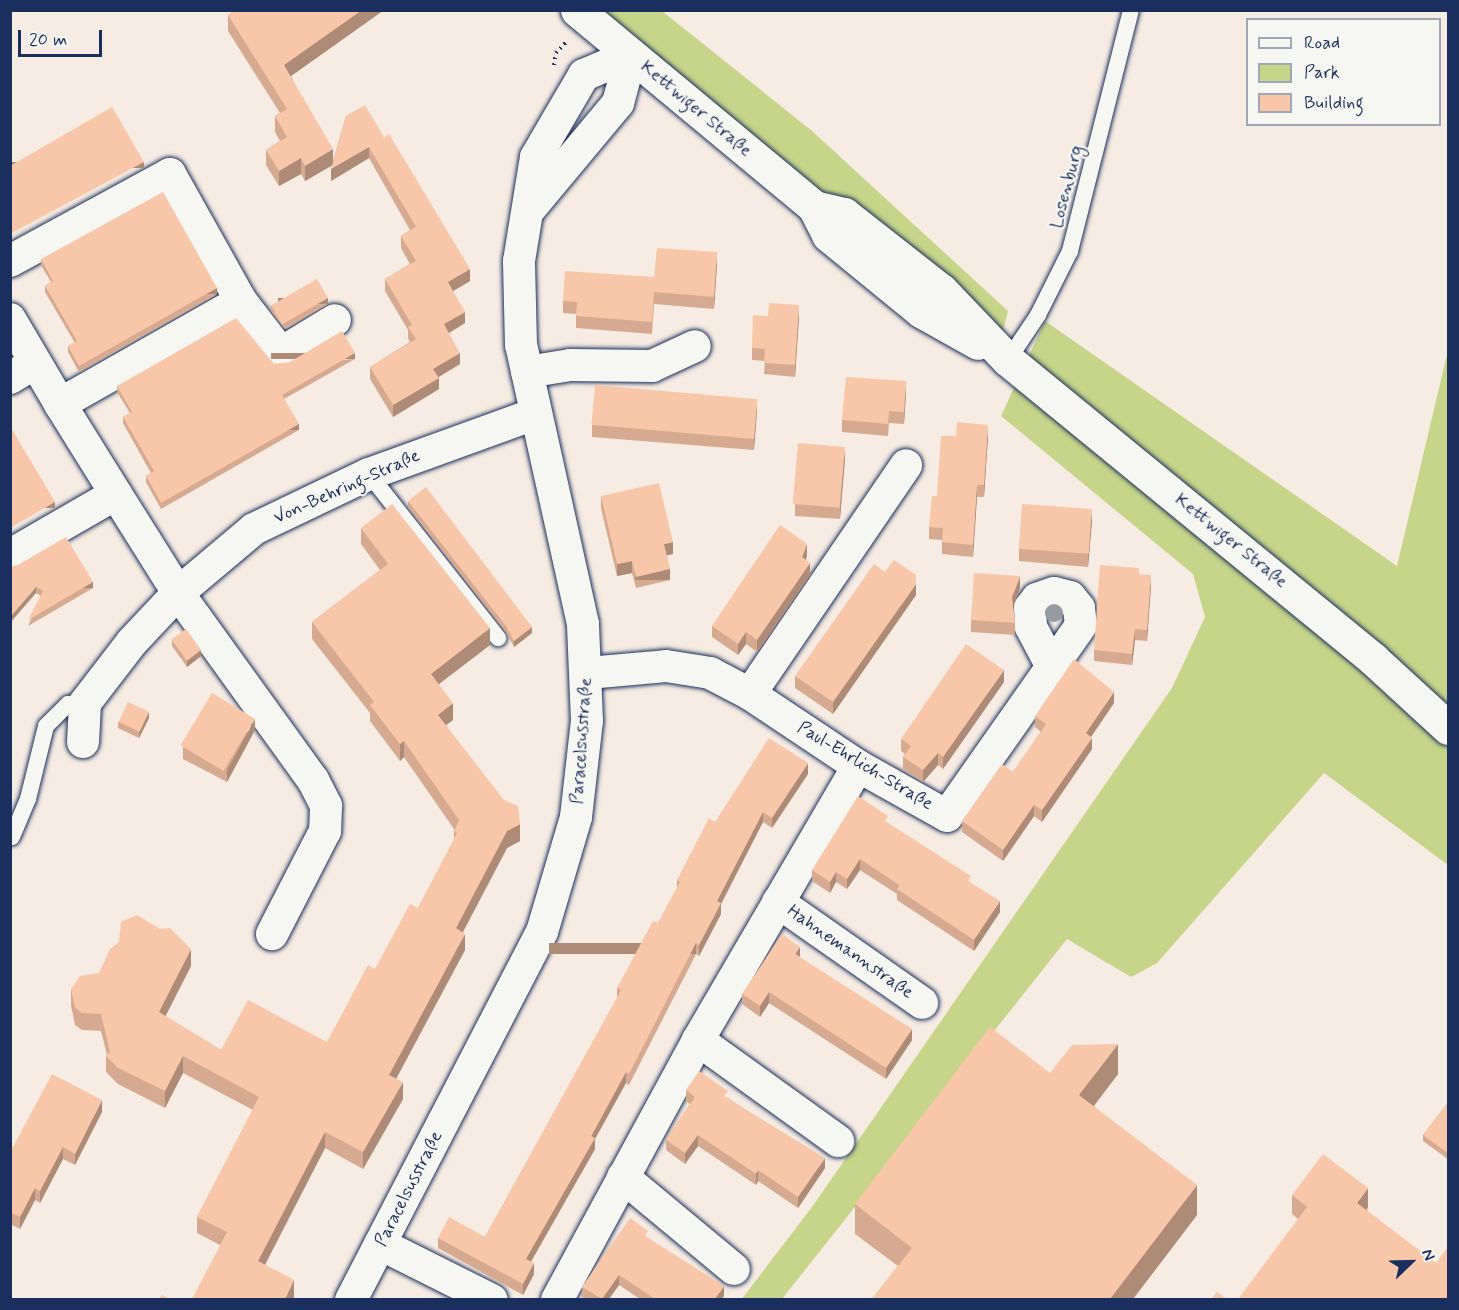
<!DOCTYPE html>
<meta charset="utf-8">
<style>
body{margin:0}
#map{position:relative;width:1459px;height:1310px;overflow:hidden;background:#f6ece3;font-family:Mynerve,sans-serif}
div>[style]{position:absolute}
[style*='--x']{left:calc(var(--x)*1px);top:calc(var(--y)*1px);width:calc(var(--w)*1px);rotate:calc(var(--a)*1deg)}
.green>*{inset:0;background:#c6d589}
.path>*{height:4px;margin-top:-2px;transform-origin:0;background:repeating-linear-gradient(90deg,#1b2f5e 0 1.5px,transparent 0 6px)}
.roads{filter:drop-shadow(0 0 2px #1b2f5e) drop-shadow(0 0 2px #1b2f5e)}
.lane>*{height:16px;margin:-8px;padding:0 8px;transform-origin:8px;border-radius:8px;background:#f6f6f2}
.street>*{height:32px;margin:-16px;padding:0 16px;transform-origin:16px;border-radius:16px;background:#f6f6f2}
.secondary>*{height:33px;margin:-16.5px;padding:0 16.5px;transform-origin:16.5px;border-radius:16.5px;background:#f6f6f2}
.trees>*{width:18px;height:18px;margin:-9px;border-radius:50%;background:#959ba0}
.wall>*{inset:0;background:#d5aa90}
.shaded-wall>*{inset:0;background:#ae8b76;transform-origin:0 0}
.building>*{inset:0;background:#f8c6a8;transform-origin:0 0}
span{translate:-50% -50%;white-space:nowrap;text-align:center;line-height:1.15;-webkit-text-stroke:4.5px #f6f6f2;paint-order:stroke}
.street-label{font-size:18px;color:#1b2f5e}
.frame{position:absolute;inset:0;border:12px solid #1b2f5e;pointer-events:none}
.legend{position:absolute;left:1246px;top:18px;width:195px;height:108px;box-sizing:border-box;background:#f6f6f2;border:2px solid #9ea6b7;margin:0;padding:8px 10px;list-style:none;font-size:18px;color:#1b2f5e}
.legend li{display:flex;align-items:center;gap:12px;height:30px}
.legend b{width:30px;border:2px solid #9ea6b7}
.north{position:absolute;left:1381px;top:1232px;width:60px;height:60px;-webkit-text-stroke:4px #f6f6f2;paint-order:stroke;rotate:67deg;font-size:16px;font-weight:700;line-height:24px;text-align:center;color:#1b2f5e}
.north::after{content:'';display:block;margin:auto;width:21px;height:27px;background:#1b2f5e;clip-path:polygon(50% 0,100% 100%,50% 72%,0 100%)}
.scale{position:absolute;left:18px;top:30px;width:84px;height:27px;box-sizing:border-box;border:3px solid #1b2f5e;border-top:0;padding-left:8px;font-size:18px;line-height:21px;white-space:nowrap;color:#1b2f5e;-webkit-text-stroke:4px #f6f6f2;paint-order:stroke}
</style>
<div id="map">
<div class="green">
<i style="clip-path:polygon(587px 11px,662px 11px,812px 131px,1008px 311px,1000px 343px)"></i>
<i style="clip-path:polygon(1045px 321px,1397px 566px,1448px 350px,1448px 865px,1324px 773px,1157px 963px,1131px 977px,1067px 939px,782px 1299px,741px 1300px,812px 1207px,1172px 688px,1205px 617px,1193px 574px,1001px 416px)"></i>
</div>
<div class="path">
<i style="--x:554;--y:65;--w:12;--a:-81"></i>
<i style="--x:556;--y:53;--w:16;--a:-47"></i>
</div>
<div class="roads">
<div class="lane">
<i style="--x:1008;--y:360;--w:54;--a:-56.3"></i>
<i style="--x:1038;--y:315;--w:72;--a:-63.4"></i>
<i style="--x:1070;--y:251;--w:249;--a:-75.8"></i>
<i style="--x:369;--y:474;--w:209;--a:51.8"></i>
<i style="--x:12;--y:837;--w:41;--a:-67.2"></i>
<i style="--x:28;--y:799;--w:75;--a:-76.1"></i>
<i style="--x:46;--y:726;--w:31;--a:-45"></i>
<i style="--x:68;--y:704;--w:17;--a:-3"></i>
</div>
<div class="street">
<i style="--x:528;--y:211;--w:141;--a:-50.2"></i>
<i style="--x:618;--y:103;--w:50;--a:-74.8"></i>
<i style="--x:10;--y:261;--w:182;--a:-28.5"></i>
<i style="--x:170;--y:174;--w:145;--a:60.8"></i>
<i style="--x:241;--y:301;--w:66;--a:52.4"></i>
<i style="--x:281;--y:353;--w:63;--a:-31.4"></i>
<i style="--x:10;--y:319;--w:99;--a:59.5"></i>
<i style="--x:527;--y:372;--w:44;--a:-9.2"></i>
<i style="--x:570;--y:365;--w:82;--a:0.7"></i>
<i style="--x:652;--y:366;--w:47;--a:-24.9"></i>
<i style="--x:10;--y:378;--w:29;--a:-31"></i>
<i style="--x:116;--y:494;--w:106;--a:-121.9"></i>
<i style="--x:60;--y:404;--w:208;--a:-29.6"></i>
<i style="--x:10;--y:555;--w:122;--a:-29.9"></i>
<i style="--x:116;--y:494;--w:117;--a:57.9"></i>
<i style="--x:178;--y:593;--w:231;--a:54.2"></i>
<i style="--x:313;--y:780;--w:29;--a:63"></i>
<i style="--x:326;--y:806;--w:25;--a:92"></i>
<i style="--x:325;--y:831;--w:116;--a:117.2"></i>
<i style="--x:588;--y:673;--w:78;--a:-5.1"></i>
<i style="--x:666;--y:666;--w:45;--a:9"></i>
<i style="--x:710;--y:673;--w:45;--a:27.7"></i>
<i style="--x:750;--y:694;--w:130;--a:33.7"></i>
<i style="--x:858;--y:766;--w:102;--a:29.3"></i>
<i style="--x:947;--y:816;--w:233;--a:-54.9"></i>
<i style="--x:1081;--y:625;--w:17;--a:-97"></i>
<i style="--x:1079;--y:608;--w:14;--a:-129"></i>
<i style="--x:1070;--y:597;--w:16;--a:-166"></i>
<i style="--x:1054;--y:593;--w:18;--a:161"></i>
<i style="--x:1037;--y:599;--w:11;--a:128"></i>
<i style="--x:1030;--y:608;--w:19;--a:87"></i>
<i style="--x:1031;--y:627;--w:43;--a:62.2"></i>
<i style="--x:750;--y:694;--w:277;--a:-55.7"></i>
<i style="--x:83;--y:742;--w:39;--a:-87"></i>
<i style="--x:85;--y:703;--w:77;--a:-52.4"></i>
<i style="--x:132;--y:642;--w:67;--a:-46.8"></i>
<i style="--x:178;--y:593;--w:99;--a:-40.1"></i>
<i style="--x:254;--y:529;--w:127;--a:-25.6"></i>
<i style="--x:369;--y:474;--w:177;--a:-19.9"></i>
<i style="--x:778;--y:902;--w:176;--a:35"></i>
<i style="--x:698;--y:1040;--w:173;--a:35.8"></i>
<i style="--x:623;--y:1177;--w:144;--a:39.7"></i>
<i style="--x:380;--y:1244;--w:125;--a:26.6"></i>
<i style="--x:351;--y:1300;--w:415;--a:-62.6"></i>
<i style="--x:542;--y:932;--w:120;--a:-73.5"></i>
<i style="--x:576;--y:817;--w:97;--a:-83.5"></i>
<i style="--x:587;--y:721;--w:97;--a:-92.4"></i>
<i style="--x:583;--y:624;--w:286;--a:-102.5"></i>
<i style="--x:521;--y:345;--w:84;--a:-91.4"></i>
<i style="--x:519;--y:261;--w:105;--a:-80.7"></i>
<i style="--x:536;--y:157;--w:95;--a:-59.7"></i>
<i style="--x:584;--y:75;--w:51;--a:-23.1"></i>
<i style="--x:557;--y:1300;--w:296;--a:-61.5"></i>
<i style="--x:698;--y:1040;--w:317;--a:-59.7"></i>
</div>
<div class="secondary">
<i style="--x:577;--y:10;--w:308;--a:39.7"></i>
<i style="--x:814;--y:207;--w:31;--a:63"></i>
<i style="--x:828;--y:235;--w:120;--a:39.3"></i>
<i style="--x:921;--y:311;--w:65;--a:29.3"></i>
<i style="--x:814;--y:207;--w:31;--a:13"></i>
<i style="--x:844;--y:214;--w:123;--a:38.1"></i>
<i style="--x:941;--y:290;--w:97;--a:46.3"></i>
<i style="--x:1008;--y:360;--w:472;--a:39.3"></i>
<i style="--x:1373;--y:659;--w:102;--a:42.6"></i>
</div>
</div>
<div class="trees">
<i style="left:1054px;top:613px"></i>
</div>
<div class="wall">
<i style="clip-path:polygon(236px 10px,384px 10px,291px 76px,333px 161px,346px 116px,470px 281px,453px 291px,465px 323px,449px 333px,460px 364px,439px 377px,439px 389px,393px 417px,370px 379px,370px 367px,410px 342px,408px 338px,408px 330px,385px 291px,385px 279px,410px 264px,401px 248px,401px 236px,410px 230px,369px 158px,331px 181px,332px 165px,305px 181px,301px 174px,279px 186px,266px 165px,266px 150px,280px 141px,275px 132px,275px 116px,280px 113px,228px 31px,228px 15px)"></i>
<i style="clip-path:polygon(41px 259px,217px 294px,79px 372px,68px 352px,68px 346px,75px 343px,45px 292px,45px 286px,51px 282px,41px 265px)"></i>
<i style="clip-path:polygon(717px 264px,714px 309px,654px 304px,652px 334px,576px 328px,576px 314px,563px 313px,563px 301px,654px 277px)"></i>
<i style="clip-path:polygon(328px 304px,285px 329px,271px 311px,271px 305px)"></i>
<i style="clip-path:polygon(799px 317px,795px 377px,764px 374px,765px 361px,752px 360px,752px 348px)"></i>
<i style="clip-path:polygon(355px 359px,284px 399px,299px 430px,161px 509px,146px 482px,146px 476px,151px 473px,123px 423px,123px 417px,130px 413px,117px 392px,117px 386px,274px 364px)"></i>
<i style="clip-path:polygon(906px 393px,904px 424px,889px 423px,888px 436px,842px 432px,842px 420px)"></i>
<i style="clip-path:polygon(757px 410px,754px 450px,592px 437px,592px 425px)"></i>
<i style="clip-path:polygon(988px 437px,984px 497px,977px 497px,973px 557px,942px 554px,942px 540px,929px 539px,929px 527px,937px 496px)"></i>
<i style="clip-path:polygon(845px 458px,840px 519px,795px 516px,795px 504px)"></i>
<i style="clip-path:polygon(601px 496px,673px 554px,667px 555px,670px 580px,636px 588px,632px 573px,617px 576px,601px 508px)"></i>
<i style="clip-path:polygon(408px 501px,532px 633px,514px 647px,506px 632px,408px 507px)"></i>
<i style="clip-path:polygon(1092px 521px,1088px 567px,1019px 561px,1019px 549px)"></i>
<i style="clip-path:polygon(361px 528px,490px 645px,439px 684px,453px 720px,446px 725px,520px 841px,507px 848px,463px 932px,465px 950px,396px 1079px,403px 1099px,363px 1169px,325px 1148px,265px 1265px,294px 1297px,220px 1245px,197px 1233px,197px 1217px,253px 1110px,183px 1073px,165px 1108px,118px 1084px,106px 1072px,106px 1056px,107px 1055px,101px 1031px,82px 1030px,75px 1025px,71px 1005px,71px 989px,191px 966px,165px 1016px,221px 1050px,327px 1042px,375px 969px,418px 908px,454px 840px,454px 829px,404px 757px,400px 761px,370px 721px,370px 713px,312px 639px,312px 622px,380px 570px,361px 544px)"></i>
<i style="clip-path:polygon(807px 556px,806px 560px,810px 575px,757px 652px,746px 644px,738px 655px,712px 637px,712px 626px)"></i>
<i style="clip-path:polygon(10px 567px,93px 588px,28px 626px,41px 596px,36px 593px)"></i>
<i style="clip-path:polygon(1151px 586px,1147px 641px,1135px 640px,1132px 665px,1094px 661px,1094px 650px)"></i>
<i style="clip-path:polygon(1020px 588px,1013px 606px,1015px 623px,1015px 635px,971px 632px,971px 620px)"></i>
<i style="clip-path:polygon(916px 595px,833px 714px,795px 688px,795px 676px)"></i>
<i style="clip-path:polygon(172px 640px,201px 656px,187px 667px,172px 646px)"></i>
<i style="clip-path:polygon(1004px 682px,943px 769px,938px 765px,923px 782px,903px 769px,903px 757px,905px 754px,901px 751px,901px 739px)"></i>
<i style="clip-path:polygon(1114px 703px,1091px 737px,1092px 749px,1042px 822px,1034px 816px,1003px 861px,962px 832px,962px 821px,1013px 772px,1041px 732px,1035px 727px,1035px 716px)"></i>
<i style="clip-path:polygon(149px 718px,139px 738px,118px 728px,118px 722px)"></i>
<i style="clip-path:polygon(255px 730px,227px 782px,183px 759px,183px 747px)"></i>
<i style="clip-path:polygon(808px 774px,772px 828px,763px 822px,721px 903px,721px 914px,699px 956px,696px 954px,629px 1085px,626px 1083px,595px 1139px,595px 1149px,531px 1262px,534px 1274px,523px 1295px,438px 1248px,438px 1238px,485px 1237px,617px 999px,617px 988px,658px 923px,677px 889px,677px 880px,715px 822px)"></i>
<i style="clip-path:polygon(888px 823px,971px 883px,1000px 912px,974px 951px,897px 900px,897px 894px,860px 870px,847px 889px,836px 882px,830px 893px,812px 881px,812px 870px)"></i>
<i style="clip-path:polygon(800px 957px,912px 1040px,886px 1079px,769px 1003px,760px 1017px,742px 1004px,742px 994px)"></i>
<i style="clip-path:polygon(1050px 1073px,1118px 1074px,1094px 1106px,1197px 1215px,1133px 1299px,872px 1299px,898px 1266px,855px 1234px,855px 1204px)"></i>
<i style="clip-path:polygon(686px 1090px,728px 1098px,825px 1168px,798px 1208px,758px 1181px,756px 1185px,698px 1146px,685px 1164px,666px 1150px,666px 1140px,690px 1104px,686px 1101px)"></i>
<i style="clip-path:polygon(1449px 1101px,1449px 1160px,1423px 1141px,1423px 1135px)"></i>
<i style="clip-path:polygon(102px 1112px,75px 1165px,63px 1159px,40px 1203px,35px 1200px,20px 1229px,10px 1224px,10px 1146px,13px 1147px)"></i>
<i style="clip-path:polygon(1292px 1195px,1368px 1207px,1367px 1210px,1449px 1299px,1298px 1219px,1292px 1214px)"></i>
<i style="clip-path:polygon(648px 1238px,724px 1296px,722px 1299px,640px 1299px,619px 1285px,609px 1299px,586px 1299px,582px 1297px,582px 1287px)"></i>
</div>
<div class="shaded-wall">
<i style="clip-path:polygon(362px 10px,384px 10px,284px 81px,284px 65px)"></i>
<i style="clip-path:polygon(369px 147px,369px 158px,331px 181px,331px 169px)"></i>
<i style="clip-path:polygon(333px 149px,333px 165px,305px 181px,305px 166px)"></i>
<i style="clip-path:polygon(301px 158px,301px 174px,279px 186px,279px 171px)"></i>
<i style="left:144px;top:162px;width:6px;height:152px;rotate:90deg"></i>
<i style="clip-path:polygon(717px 252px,717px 264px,714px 309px,714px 297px)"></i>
<i style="clip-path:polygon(470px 269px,470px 281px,448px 294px,448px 282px)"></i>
<i style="left:217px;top:288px;width:6px;height:159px;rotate:90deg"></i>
<i style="left:328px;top:298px;width:6px;height:50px;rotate:90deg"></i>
<i style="clip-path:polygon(799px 305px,799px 317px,795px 377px,795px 365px)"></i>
<i style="clip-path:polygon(465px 312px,465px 323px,444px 336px,444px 324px)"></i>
<i style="left:355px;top:353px;width:6px;height:84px;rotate:90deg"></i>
<i style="clip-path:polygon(460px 353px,460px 364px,433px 380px,433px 369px)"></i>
<i style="clip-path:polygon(439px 378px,439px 389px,393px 417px,393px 405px)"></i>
<i style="clip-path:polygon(906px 381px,906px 393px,904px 424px,904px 412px)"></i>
<i style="clip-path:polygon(757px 398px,757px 410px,754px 450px,754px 438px)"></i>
<i style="left:299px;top:424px;width:6px;height:159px;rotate:90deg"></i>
<i style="clip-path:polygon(988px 425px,988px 437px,984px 497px,984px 485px)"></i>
<i style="clip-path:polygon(845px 447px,845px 458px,840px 519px,840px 508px)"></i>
<i style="clip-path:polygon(977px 485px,977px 497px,973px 557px,973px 545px)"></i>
<i style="left:55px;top:502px;width:6px;height:52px;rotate:90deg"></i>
<i style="clip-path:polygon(1092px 509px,1092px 521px,1088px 567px,1088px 555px)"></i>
<i style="clip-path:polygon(673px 542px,673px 554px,664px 556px,664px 544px)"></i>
<i style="clip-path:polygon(807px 544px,807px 556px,802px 569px,802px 557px)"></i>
<i style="clip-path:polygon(632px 561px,632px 573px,617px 576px,617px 564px)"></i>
<i style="clip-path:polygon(810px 563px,810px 575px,757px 652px,757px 640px)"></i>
<i style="left:670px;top:569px;width:11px;height:35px;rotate:90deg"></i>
<i style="clip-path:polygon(1151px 575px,1151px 586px,1147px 641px,1147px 630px)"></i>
<i style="clip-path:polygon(1020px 576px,1020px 588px,1012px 609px,1012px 597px)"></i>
<i style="left:93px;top:582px;width:6px;height:75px;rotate:90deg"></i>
<i style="clip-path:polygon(916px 584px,916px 595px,833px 714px,833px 702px)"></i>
<i style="clip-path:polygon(36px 587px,36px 593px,10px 623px,10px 617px)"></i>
<i style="clip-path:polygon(532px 627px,532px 633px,514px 647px,514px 641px)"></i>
<i style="clip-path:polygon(490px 628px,490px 645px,431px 690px,431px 674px)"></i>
<i style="clip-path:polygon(1135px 629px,1135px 640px,1132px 665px,1132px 654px)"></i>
<i style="clip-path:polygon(746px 632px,746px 644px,738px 655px,738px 644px)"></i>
<i style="clip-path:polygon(201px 650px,201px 656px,187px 667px,187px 661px)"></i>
<i style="clip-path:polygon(1004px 670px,1004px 682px,943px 769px,943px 757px)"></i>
<i style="clip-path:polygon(1114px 692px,1114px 703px,1086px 744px,1086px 733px)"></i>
<i style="clip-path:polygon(453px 703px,453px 720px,438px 731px,438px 715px)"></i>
<i style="clip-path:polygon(149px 712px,149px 718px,139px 738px,139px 732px)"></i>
<i style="clip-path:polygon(255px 719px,255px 730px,227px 782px,227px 770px)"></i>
<i style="clip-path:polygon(1092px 738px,1092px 749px,1042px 822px,1042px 810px)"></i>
<i style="clip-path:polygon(404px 741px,404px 757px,400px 761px,400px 744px)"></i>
<i style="clip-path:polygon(938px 753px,938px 765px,923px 782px,923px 770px)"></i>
<i style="clip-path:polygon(808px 763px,808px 774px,772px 828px,772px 818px)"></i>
<i style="clip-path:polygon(1034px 805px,1034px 816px,1003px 861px,1003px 850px)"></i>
<i style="clip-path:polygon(763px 812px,763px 822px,717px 912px,717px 901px)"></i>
<i style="clip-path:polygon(520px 824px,520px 841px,507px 848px,456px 945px,456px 928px,507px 831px)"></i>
<i style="clip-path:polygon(860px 859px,860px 870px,847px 889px,847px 879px)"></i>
<i style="clip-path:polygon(836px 872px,836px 882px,830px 893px,830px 882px)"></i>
<i style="clip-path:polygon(1000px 901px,1000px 912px,974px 951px,974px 940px)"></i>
<i style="clip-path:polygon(721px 903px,721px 914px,699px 956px,699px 945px)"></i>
<i style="clip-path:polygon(465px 934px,465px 950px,389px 1092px,389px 1075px)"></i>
<i style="left:696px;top:943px;width:11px;height:147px;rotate:90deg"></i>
<i style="clip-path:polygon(800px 947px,800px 957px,795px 954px)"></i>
<i style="clip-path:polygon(191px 949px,191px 966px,159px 1029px,159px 1012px)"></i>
<i style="clip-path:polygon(769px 992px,769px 1003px,760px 1017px,760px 1006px)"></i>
<i style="clip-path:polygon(912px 1029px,912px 1040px,886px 1079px,886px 1068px)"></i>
<i style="clip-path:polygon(1118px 1044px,1118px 1074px,1079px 1125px,1079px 1095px)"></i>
<i style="clip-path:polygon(183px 1056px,183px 1073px,165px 1108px,165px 1091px)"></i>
<i style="clip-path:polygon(626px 1072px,626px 1083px,595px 1139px,595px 1149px,526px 1270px,526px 1259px)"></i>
<i style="clip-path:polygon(403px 1082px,403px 1099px,363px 1169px,363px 1152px)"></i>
<i style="clip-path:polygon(102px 1100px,102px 1112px,75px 1165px,75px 1154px)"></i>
<i style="clip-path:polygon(325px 1132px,325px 1148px,258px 1278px,258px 1261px)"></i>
<i style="clip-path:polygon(698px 1135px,698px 1146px,685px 1164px,685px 1153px)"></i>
<i style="clip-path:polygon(63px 1147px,63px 1159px,40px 1203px,40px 1191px)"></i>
<i style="clip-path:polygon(825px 1158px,825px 1168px,798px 1208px,798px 1197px)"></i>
<i style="clip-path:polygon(758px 1170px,758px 1181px,756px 1185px,756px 1174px)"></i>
<i style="clip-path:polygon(1197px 1185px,1197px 1215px,1133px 1299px,1110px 1299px)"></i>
<i style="clip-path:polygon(35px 1188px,35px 1200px,20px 1229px,20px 1217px)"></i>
<i style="clip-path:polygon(1368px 1188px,1368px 1207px,1357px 1222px,1357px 1203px)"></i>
<i style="clip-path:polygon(534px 1263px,534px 1274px,523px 1295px,523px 1284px)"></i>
<i style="clip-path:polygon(619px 1275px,619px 1285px,609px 1299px,602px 1299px)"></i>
<i style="clip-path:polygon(294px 1280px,294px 1297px,293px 1299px,285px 1299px)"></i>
<i style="clip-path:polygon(724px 1286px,724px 1296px,722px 1299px,715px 1299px)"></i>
</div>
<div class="building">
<i style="clip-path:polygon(236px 10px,362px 10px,284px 65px,333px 149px,305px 166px,301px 158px,279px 171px,266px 150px,287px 137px,275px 116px,287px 109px,228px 15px)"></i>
<i style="clip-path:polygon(365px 105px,384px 137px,380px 140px,389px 134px,470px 269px,448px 282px,465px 312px,444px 324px,460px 353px,433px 369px,439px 378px,393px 405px,370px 367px,416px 339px,408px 327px,412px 325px,385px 279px,416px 261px,401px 236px,416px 227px,369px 147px,331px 169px,346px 116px)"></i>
<i style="clip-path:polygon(112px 107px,144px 162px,10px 234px,10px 166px)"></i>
<i style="clip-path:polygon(163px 192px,217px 288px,79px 366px,68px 346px,77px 341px,45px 286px,53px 281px,41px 259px)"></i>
<i style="clip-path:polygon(657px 248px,717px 252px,714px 297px,654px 292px,652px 322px,576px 316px,577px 302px,563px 301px,565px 271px,654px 277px)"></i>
<i style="left:317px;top:279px;width:22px;height:53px;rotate:60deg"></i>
<i style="clip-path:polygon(769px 303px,799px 305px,795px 365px,764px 363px,765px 349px,752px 348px,753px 315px,768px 316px)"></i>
<i style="clip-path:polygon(236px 318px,274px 364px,290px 362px,342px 331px,355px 353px,282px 395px,299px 424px,161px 503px,146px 476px,154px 471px,123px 417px,132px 412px,117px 386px)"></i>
<i style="clip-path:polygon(846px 377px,906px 381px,904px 412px,889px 411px,888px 424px,842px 420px)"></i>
<i style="left:595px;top:385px;width:163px;height:40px;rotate:5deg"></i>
<i style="clip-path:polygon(957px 422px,988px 425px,984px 485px,977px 485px,973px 545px,942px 542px,943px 528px,929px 527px,932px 496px,937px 496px,941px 436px,956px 436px)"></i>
<i style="clip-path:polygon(10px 426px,55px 502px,10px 528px)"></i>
<i style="left:798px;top:443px;width:47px;height:61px;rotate:5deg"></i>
<i style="clip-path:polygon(659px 483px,673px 542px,664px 544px,670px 569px,636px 577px,632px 561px,617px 564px,601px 496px)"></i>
<i style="clip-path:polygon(426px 487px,532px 627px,514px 641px,506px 626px,408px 501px)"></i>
<i style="clip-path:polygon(392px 504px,490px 628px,431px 674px,453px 703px,438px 715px,504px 800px,518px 806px,520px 824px,507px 831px,456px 928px,465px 934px,389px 1075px,403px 1082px,363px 1152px,325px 1132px,258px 1261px,294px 1280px,285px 1299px,192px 1299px,227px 1232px,197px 1217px,259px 1097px,183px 1056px,165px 1091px,118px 1068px,106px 1056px,110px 1052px,101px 1014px,82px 1013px,75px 1008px,71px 989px,80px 976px,99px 973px,110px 949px,119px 942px,121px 922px,137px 915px,160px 929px,170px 928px,191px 949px,159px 1012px,221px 1050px,248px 1000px,327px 1042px,368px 965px,375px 969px,410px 904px,418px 908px,457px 833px,454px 831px,459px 820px,404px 741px,400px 744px,370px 705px,374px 702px,312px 622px,388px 564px,361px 528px)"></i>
<i style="left:1022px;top:504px;width:70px;height:45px;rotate:4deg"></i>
<i style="clip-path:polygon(780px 525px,807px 544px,802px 557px,810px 563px,757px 640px,746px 632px,738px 644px,712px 626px)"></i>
<i style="clip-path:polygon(66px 537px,93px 582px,28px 620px,43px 591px,36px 587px,10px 617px,10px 567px,18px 565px)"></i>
<i style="clip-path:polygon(894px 560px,916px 575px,916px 584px,833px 702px,795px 676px,874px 564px,885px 572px)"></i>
<i style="clip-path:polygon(1100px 565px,1139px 568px,1139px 574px,1151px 575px,1147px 630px,1135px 629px,1132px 654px,1094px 650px)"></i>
<i style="clip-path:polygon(974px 573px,1020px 576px,1012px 597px,1015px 623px,971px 620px)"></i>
<i style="left:186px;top:629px;width:26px;height:18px;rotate:54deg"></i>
<i style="clip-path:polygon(966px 644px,1004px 670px,943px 757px,938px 753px,923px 770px,903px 757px,911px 746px,901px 739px)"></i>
<i style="clip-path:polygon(1074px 659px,1114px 692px,1086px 733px,1092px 738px,1042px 810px,1034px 805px,1003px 850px,962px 821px,1002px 764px,1013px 772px,1046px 724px,1035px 716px)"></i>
<i style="left:212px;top:693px;width:50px;height:61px;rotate:31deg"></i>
<i style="left:128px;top:702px;width:23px;height:22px;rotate:25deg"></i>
<i style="clip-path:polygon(769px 738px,808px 763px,772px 818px,763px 812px,717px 901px,721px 903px,699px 945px,696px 943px,629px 1074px,626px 1072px,591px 1136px,595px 1138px,526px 1259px,534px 1263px,523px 1284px,438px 1238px,449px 1217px,485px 1237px,621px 990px,617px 988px,653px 921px,658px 923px,669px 902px,680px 882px,677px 880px,709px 818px,715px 822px)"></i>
<i style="clip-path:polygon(858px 796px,888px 816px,885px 821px,971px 876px,968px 881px,1000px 901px,974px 940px,897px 889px,899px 885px,860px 859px,847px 879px,836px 872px,830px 882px,812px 870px)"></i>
<i style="clip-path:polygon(782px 934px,800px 947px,795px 954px,912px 1029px,886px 1068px,769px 992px,760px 1006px,742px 994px)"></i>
<i style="clip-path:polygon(990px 1027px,1050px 1073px,1072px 1045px,1118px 1044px,1079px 1095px,1197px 1185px,1110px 1299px,872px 1299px,912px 1248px,855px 1204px)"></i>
<i style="clip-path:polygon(699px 1071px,728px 1091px,724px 1096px,825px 1158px,798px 1197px,758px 1170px,756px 1174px,698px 1135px,685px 1153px,666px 1140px,695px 1097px,686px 1090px)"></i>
<i style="clip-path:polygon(52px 1074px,102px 1100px,75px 1154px,63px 1147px,40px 1191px,35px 1188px,20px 1217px,10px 1212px,10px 1146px,13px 1147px)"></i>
<i style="clip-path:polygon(1449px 1101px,1449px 1154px,1423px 1135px)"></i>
<i style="clip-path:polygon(1323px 1154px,1368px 1188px,1357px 1203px,1436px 1263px,1447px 1248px,1449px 1249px,1449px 1299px,1238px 1299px,1307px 1207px,1292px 1195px)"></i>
<i style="clip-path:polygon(630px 1218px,648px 1231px,645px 1236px,724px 1286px,715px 1299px,655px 1299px,619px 1275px,602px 1299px,582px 1287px)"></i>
<i style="clip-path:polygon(1217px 1292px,1227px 1299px,1211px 1299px)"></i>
<i style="clip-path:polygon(162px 1295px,170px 1299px,159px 1299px)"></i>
</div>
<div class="street-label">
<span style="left:696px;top:109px;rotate:40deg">Kettwiger Straße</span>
<span style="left:1067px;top:187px;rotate:-75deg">Losenburg</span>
<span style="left:347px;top:487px;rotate:-24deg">Von-Behring-Straße</span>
<span style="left:1231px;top:541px;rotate:39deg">Kettwiger Straße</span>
<span style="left:582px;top:741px;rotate:-86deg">Paracelsusstraße</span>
<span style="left:865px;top:766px;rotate:31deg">Paul-Ehrlich-Straße</span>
<span style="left:850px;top:952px;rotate:35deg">Hahnemannstraße</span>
<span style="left:409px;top:1189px;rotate:-63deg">Paracelsusstraße</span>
</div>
<div class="frame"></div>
<ul class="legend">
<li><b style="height:8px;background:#f6f6f2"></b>Road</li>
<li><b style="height:16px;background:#c6d589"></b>Park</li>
<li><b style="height:16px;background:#f8c6a8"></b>Building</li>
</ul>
<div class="north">N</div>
<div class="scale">20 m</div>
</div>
